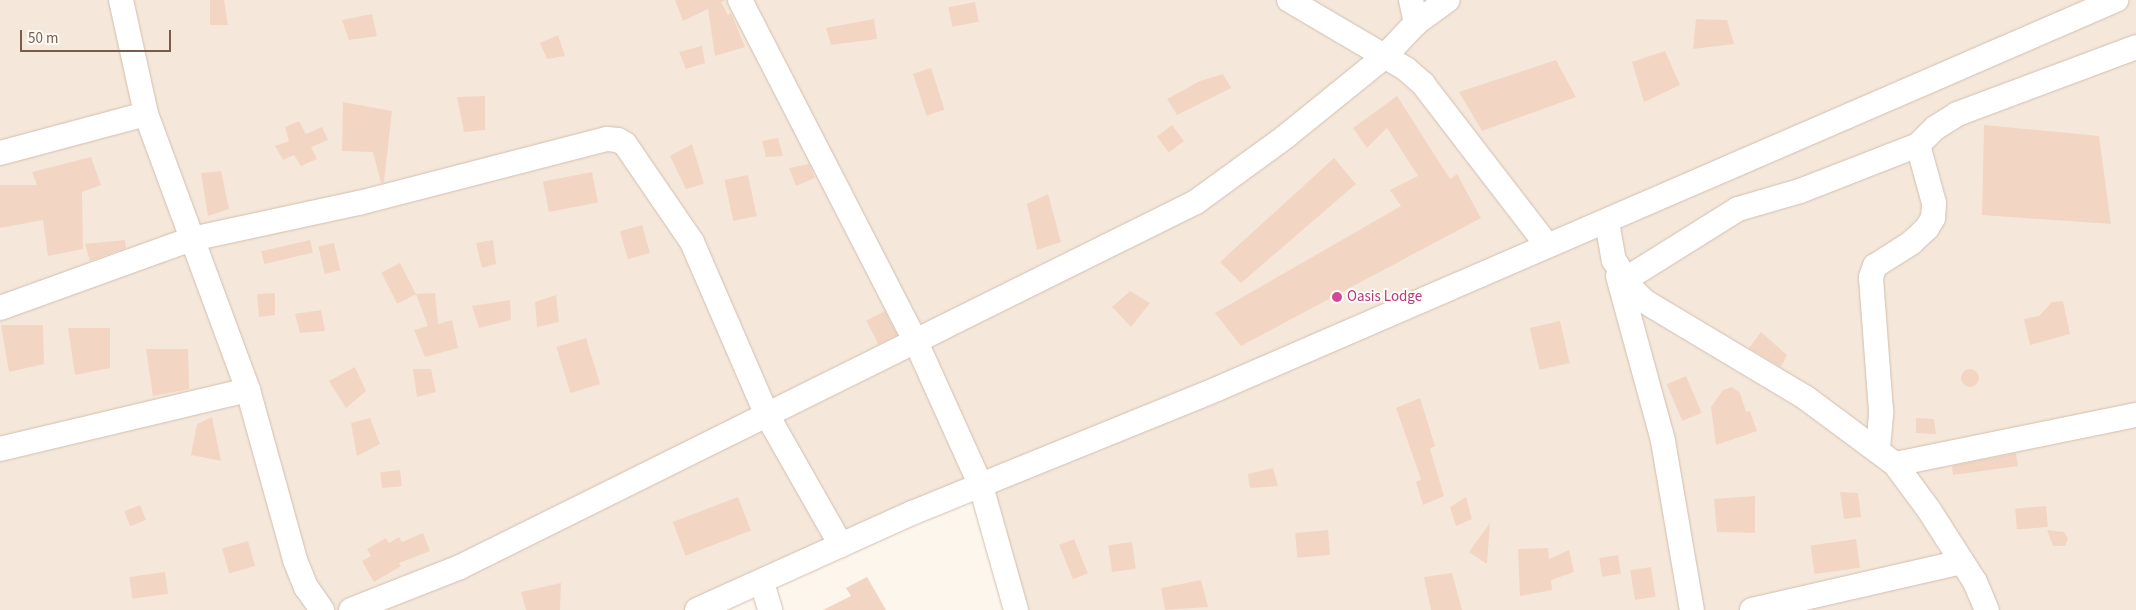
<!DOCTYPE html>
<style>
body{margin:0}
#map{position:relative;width:2136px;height:610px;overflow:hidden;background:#fdf6ec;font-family:"Source Sans 3",sans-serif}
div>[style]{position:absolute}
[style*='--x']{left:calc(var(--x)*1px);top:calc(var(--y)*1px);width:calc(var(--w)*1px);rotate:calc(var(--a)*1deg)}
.residential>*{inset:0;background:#f5e8da}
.building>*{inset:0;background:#f3d5c3;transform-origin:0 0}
.round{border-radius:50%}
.roads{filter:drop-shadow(0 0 1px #d1beb0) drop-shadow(0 0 1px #d1beb0)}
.minor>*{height:24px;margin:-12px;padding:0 12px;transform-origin:12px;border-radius:12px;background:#fff}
.dots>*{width:14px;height:14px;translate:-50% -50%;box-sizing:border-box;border:2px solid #fffaf3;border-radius:50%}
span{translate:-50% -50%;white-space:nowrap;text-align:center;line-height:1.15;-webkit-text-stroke:4px #fffaf3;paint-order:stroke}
.hotel-label{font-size:15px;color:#b23c85}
.left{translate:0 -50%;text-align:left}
.scale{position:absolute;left:20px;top:30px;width:151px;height:22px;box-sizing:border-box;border:2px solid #7a5c4d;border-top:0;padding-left:6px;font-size:15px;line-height:18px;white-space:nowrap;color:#7a5c4d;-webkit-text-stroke:4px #fffaf3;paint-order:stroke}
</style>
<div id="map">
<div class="residential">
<i style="clip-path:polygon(0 0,2136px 0,2136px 610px,1016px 610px,981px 486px,697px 610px,0 610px)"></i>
</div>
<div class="building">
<i style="clip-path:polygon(210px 0,224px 0,228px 25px,210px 25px)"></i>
<i style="clip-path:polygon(675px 0,726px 0,721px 2px,728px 15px,731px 13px,745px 47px,715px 56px,708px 9px,683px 21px)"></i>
<i style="left:975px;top:2px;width:20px;height:27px;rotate:79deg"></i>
<i style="clip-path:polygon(372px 14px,377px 36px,349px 40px,342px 20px)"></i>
<i style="clip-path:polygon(874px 19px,877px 39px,831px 45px,826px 28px)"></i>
<i style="clip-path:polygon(1696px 19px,1727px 20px,1734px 44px,1693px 49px)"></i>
<i style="clip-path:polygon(558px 35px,565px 56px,547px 59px,540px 43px)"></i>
<i style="clip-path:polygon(702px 46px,705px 63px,686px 69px,679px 52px)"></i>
<i style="clip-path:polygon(1665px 51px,1680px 85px,1644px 102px,1632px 62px)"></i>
<i style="clip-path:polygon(1556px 60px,1576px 97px,1482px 131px,1459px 92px)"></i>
<i style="left:931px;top:68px;width:44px;height:19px;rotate:72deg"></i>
<i style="clip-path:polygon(1223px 74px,1231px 88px,1177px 115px,1167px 99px,1200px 81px)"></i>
<i style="clip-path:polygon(485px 96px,485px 130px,464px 132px,457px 97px)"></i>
<i style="clip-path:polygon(1397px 96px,1450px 179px,1457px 174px,1481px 218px,1241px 346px,1215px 313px,1401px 206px,1390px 190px,1418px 176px,1387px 128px,1367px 148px,1353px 128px)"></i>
<i style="clip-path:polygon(343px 102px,392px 111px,384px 182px,381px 183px,373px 152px,342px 151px)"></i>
<i style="clip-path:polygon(299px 121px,306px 134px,322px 127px,328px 140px,311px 147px,317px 159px,301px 166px,294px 155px,283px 160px,275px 146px,289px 141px,285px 127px)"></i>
<i style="left:1172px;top:125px;width:20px;height:19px;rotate:53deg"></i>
<i style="clip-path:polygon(1984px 125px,2099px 136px,2111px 224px,1982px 215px)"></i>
<i style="clip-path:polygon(778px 138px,783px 156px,766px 157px,762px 141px)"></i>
<i style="clip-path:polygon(692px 144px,704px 184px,686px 189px,670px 156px)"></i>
<i style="clip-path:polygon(91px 157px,101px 185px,82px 192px,83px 249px,48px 256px,43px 220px,0 228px,0 185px,37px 185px,32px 172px)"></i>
<i style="clip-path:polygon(1334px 158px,1356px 184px,1241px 283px,1220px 262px)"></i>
<i style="clip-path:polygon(809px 164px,815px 178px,796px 186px,789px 168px)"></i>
<i style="clip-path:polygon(221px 171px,229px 209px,208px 216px,201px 173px)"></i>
<i style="left:592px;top:172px;width:31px;height:50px;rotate:79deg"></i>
<i style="left:748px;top:175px;width:42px;height:24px;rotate:78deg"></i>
<i style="clip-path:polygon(1048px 194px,1061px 242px,1037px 250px,1027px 204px)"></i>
<i style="left:642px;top:225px;width:29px;height:23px;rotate:74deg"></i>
<i style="clip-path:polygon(125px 240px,126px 248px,90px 261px,85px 244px)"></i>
<i style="left:310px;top:240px;width:13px;height:50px;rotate:77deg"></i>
<i style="clip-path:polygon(493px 240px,496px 264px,482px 268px,476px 243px)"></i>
<i style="left:334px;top:243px;width:28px;height:16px;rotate:77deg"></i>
<i style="left:400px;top:263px;width:35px;height:21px;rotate:63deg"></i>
<i style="clip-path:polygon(1130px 291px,1150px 303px,1131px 327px,1112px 307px)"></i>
<i style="clip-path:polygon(275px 293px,275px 315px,259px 317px,257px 294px)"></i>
<i style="clip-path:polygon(435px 293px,438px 324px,452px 320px,458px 348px,425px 357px,414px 330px,428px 326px,416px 294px)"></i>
<i style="clip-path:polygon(556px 295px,559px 322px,537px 327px,535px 302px)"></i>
<i style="clip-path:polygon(510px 300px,511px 320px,479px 328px,472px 306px)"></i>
<i style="clip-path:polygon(2063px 301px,2070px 334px,2030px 345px,2024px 319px,2039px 316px,2052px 302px)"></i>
<i style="clip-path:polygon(321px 310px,325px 331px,300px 333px,295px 314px)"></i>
<i style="left:885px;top:311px;width:27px;height:21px;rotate:63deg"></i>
<i style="left:1560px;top:321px;width:43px;height:31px;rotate:77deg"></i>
<i style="clip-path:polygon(1px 325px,43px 325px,44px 364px,9px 372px)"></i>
<i style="clip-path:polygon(68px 328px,110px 328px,110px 368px,75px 375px)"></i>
<i style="clip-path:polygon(1761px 332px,1787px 355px,1781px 367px,1749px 348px)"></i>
<i style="left:586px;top:338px;width:48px;height:31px;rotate:73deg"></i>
<i style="clip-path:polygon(146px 349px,188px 349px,189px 389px,153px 396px)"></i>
<i style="clip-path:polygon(355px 367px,366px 391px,346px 408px,329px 381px)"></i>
<i class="round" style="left:1961px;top:369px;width:18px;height:18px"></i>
<i style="clip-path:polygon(413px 369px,431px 369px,436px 392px,417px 397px)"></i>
<i style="left:1686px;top:376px;width:40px;height:21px;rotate:67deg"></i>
<i style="clip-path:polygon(1732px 387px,1740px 393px,1746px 412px,1750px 411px,1757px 431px,1716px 445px,1711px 407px,1723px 390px)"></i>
<i style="clip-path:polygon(1420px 398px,1435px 446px,1430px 449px,1444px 496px,1423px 505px,1416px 482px,1421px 479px,1396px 408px)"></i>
<i style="clip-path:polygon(212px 417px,221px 461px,191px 455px,197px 424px)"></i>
<i style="clip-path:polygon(370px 418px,380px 444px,357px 456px,351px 423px)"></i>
<i style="clip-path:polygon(1916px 418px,1934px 419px,1936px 434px,1916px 433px)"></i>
<i style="clip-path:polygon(2016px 453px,2018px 466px,1953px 475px,1952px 466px)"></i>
<i style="clip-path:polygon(1273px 468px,1278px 486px,1250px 488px,1248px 474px)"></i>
<i style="left:400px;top:470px;width:16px;height:20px;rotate:83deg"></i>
<i style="clip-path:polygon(1840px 492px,1858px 493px,1861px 517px,1844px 519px)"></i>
<i style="clip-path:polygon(1755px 496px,1755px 533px,1717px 532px,1714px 499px)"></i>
<i style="left:738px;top:497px;width:36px;height:70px;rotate:69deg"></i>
<i style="clip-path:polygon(1466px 497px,1472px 519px,1456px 526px,1450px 507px)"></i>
<i style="left:140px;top:505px;width:16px;height:17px;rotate:68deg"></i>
<i style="left:2046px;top:506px;width:21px;height:31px;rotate:85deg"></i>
<i style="clip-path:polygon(1490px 523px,1487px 564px,1469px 552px)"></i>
<i style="left:1328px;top:530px;width:25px;height:33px;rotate:85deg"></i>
<i style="clip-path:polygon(2047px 530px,2064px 532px,2068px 539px,2065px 546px,2053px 546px)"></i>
<i style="clip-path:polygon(423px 533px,430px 551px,399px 563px,401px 566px,374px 582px,362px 561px,371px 556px,367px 549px,386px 538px,389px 543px,399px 537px,402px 542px)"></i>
<i style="left:1074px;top:539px;width:37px;height:16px;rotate:68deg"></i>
<i style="left:1856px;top:539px;width:29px;height:46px;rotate:82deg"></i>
<i style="left:248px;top:541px;width:26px;height:27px;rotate:74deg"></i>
<i style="left:1132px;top:542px;width:27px;height:24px;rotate:82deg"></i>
<i style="clip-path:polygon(1548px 548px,1549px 559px,1569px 550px,1574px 572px,1551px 580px,1552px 590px,1520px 596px,1518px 549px)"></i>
<i style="left:1618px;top:555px;width:19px;height:19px;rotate:81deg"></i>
<i style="left:1651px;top:567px;width:30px;height:21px;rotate:81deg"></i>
<i style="left:165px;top:572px;width:22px;height:36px;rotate:82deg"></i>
<i style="clip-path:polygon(1452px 573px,1462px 610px,1431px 610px,1424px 577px)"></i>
<i style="clip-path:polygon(867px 577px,886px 610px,823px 610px,851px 596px,846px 588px)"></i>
<i style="clip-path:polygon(1201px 580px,1208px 607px,1165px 610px,1161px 588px)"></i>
<i style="clip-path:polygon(561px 583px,560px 610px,526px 610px,521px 592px)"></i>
</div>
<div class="roads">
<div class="minor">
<i style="--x:121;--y:0;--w:117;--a:77.6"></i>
<i style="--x:146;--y:114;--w:294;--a:69.7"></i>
<i style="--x:248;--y:390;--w:176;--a:74.5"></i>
<i style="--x:295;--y:560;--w:29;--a:68"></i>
<i style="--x:306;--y:587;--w:28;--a:55"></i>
<i style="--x:740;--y:0;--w:385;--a:62.8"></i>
<i style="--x:916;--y:342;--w:158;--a:65.7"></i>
<i style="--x:981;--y:486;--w:129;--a:74.2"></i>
<i style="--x:1289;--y:0;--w:136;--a:30.5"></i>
<i style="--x:1406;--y:69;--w:23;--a:41"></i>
<i style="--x:1423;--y:84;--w:203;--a:52.4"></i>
<i style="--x:1411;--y:0;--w:24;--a:78"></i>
<i style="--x:0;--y:153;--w:151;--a:-15"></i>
<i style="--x:1607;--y:222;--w:39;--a:80"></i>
<i style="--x:1614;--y:260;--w:33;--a:59"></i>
<i style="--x:1631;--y:288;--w:18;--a:45"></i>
<i style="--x:1644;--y:301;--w:189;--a:30.9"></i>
<i style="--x:1806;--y:398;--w:111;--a:36.6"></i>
<i style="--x:1895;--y:464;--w:57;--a:53.5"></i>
<i style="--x:1929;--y:510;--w:85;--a:57.4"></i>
<i style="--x:1975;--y:582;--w:30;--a:67"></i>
<i style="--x:1618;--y:276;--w:171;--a:74.7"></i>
<i style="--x:1663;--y:441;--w:171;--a:80.3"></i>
<i style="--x:1626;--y:279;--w:132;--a:-32"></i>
<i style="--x:1738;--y:209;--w:65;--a:-16.2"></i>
<i style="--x:1800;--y:191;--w:127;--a:-21.3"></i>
<i style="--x:1918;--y:145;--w:24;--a:-45"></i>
<i style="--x:1935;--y:128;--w:26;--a:-32"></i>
<i style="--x:1957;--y:114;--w:191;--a:-20.5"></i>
<i style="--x:0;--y:308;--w:204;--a:-19.8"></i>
<i style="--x:192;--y:239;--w:171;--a:-12.2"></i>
<i style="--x:359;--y:203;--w:256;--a:-14.5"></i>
<i style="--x:607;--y:139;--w:11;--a:5"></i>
<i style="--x:618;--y:140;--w:8;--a:30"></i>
<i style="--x:625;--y:144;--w:119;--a:55.6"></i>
<i style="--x:692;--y:242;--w:189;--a:66.6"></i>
<i style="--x:767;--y:415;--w:150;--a:60.4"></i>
<i style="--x:0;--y:449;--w:255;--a:-13.4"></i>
<i style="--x:1878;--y:449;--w:38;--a:-85"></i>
<i style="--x:1881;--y:411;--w:134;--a:-94.3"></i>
<i style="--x:1871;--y:277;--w:12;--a:-70"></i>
<i style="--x:1875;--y:266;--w:43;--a:-32.6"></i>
<i style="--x:1911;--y:243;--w:22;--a:-43"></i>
<i style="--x:1927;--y:228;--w:12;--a:-59"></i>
<i style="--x:1933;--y:218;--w:15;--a:-86"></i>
<i style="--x:1934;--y:203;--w:60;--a:-105.4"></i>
<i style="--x:1895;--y:464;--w:246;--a:-11.5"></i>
<i style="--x:762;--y:583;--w:28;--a:73"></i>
<i style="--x:351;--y:610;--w:117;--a:-21.5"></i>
<i style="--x:460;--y:567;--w:822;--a:-26.38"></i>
<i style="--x:1196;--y:202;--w:110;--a:-36.1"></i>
<i style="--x:1285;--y:137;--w:129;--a:-39"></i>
<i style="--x:1385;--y:56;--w:45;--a:-46.8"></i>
<i style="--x:1416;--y:23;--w:39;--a:-36"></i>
<i style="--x:697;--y:610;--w:236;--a:-24.3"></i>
<i style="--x:912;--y:513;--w:329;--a:-22.1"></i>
<i style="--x:1217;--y:389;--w:980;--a:-23.4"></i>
<i style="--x:1752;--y:610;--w:215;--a:-12.9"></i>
</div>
</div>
<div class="dots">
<i style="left:1337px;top:297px;background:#d1479c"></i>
</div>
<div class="hotel-label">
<span class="left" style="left:1347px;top:297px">Oasis Lodge</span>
</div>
<div class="scale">50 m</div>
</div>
